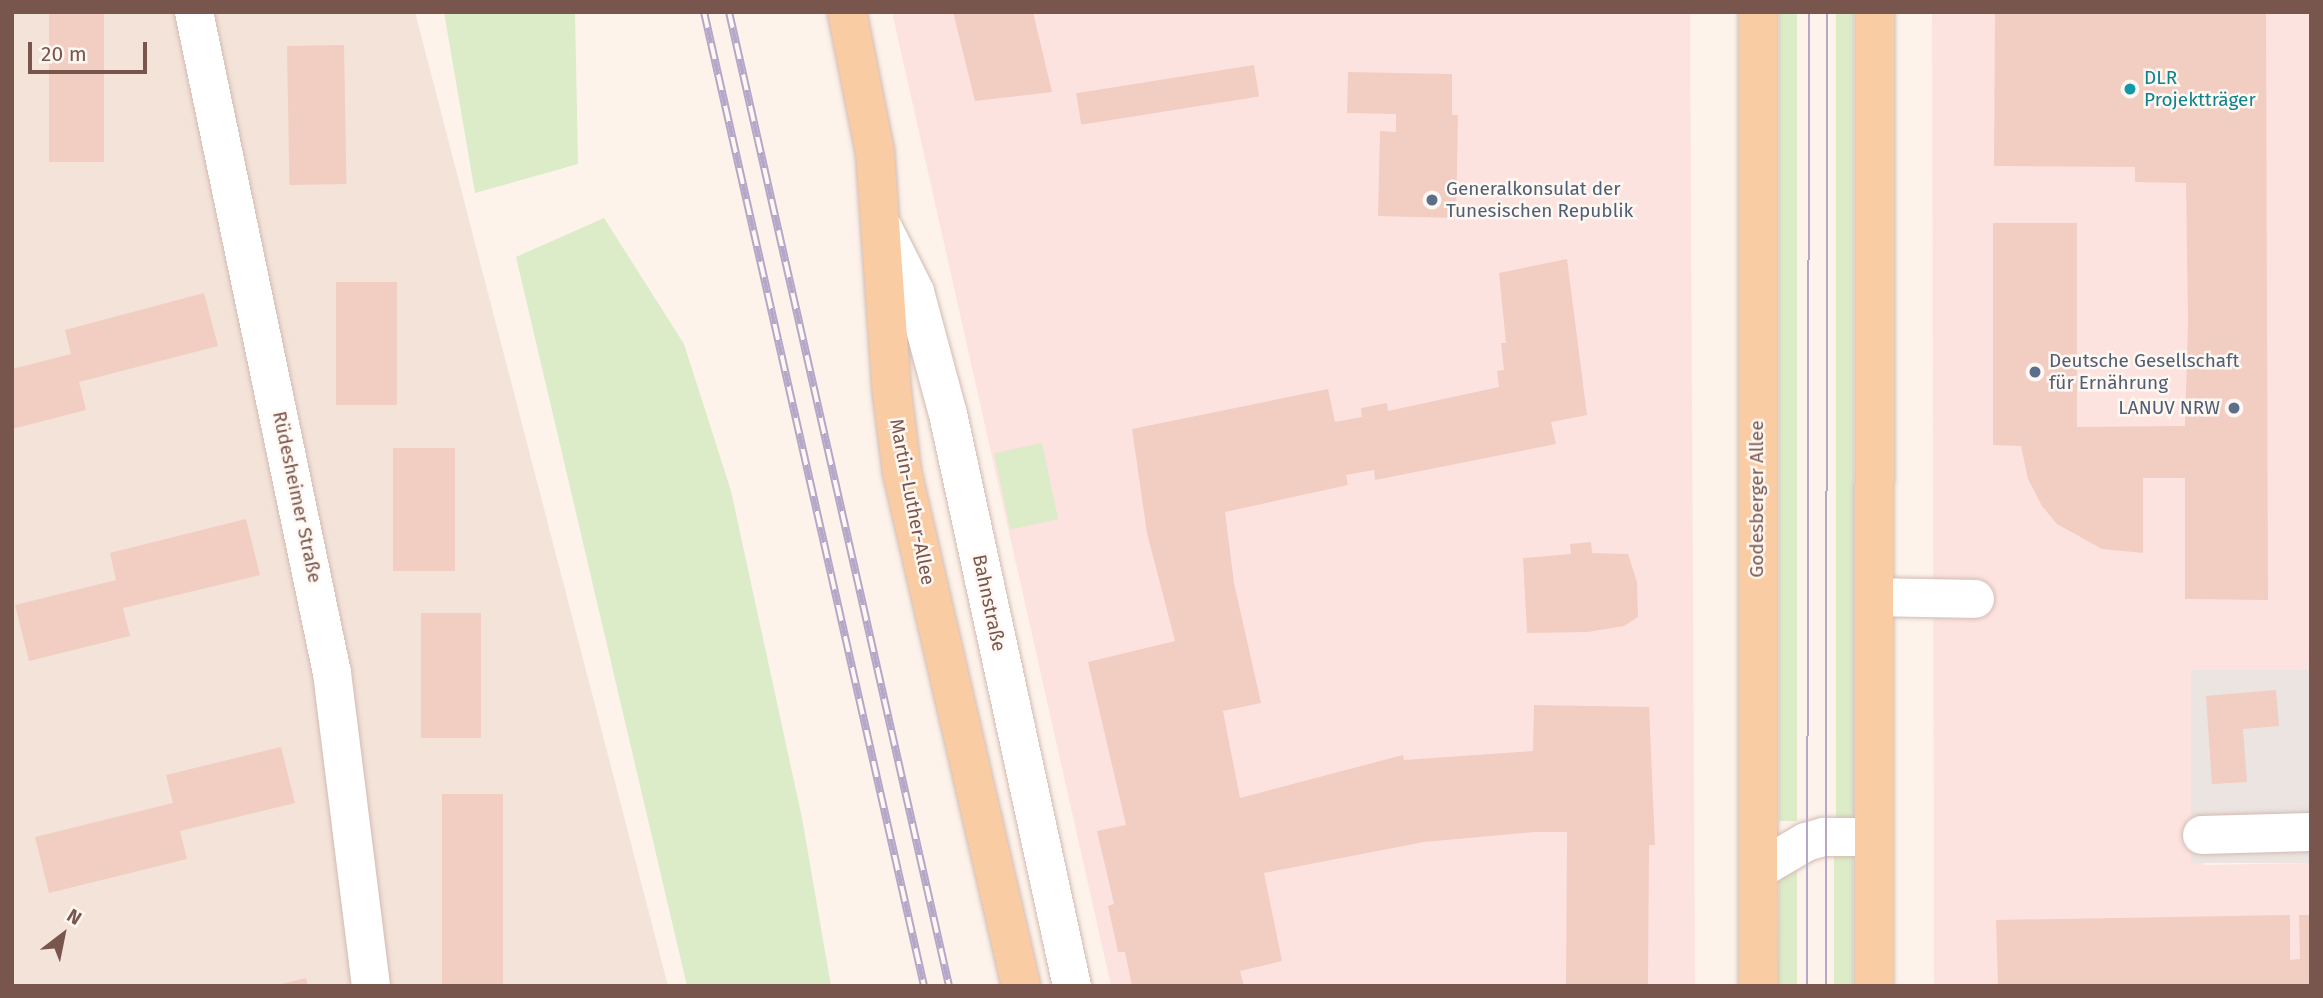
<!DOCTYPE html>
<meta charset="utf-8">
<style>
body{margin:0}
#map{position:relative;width:2323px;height:998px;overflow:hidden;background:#fdf3eb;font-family:"Fira Sans",sans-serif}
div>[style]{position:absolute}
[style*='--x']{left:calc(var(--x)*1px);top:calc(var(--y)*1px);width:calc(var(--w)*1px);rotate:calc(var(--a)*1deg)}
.residential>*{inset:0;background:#f4e3d9}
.commercial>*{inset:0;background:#fde3df}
.industrial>*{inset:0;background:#ece4e0;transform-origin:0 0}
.green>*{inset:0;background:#dcebc8;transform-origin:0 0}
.building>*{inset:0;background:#f2cdc2;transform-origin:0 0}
.roads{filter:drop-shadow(0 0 2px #d2bbb2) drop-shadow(0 0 2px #d2bbb2)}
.minor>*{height:38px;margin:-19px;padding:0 19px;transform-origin:19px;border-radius:19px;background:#fff}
.major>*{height:38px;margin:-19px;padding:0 19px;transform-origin:19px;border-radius:19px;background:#facca4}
.tram>*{height:2px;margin:-1px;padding:0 1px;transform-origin:1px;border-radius:1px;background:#b4a7c8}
.rail>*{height:8px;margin-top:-4px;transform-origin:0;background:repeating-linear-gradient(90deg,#fff7f1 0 16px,#b4a7c8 0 32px);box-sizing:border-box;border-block:2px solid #b4a7c8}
.dots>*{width:19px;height:19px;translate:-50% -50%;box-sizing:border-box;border:4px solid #fff7f1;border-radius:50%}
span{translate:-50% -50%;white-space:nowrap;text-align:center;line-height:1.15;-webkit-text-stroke:5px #fff7f1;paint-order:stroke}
.culture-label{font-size:19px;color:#0d838f}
.left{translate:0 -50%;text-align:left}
.service-label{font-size:19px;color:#4e5e75}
.right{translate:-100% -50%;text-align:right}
.street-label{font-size:19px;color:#78554d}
.frame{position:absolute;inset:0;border:14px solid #78554d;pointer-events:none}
.north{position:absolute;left:28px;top:900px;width:70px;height:70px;-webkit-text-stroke:5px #fff7f1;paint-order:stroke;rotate:32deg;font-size:19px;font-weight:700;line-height:28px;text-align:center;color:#78554d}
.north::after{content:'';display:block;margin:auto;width:24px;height:32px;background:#78554d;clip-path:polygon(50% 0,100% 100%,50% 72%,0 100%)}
.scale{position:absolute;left:28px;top:42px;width:119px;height:32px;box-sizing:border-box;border:4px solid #78554d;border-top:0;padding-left:9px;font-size:21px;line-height:24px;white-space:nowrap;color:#78554d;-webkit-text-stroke:5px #fff7f1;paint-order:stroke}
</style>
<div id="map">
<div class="residential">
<i style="clip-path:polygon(12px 12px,415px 12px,668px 986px,12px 986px)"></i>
</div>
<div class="commercial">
<i style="clip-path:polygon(892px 12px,1690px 12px,1695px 986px,1111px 986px)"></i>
<i style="clip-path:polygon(1932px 12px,2311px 12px,2311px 670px,2191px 678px,2204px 865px,2311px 863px,2311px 986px,1934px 986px)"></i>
</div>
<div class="industrial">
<i style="left:2311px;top:670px;width:193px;height:120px;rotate:90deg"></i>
</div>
<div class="green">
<i style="clip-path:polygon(444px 12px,575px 12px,578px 164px,475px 193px)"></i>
<i style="left:1779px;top:12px;width:18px;height:809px"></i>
<i style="left:1836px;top:12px;width:18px;height:810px"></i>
<i style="clip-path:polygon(604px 218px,684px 344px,731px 491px,802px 818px,831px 986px,687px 986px,516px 257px)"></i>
<i style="left:1042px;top:443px;width:78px;height:49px;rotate:78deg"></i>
<i style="left:1834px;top:847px;width:19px;height:139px"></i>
<i style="clip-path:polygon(1797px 867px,1797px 986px,1778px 986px,1779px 881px)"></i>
</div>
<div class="building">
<i style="left:49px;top:12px;width:55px;height:150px"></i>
<i style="clip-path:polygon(953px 12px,1033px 12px,1052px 92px,975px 101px)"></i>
<i style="clip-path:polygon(1995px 12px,2266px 12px,2268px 600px,2185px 599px,2185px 478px,2143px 478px,2143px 553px,2102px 549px,2057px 524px,2042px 506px,2028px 479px,2021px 446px,1993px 445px,1993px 223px,2077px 223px,2077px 427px,2185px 426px,2188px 321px,2186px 183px,2135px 182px,2135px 167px,1994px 166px)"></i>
<i style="left:344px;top:45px;width:139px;height:57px;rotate:89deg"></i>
<i style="left:1254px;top:65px;width:32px;height:180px;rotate:81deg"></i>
<i style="clip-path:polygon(1348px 72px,1452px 74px,1452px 115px,1458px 115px,1456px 218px,1378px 216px,1380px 131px,1396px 132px,1396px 114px,1347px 113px)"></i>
<i style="clip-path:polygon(1567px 259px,1587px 415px,1551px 422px,1556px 444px,1375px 480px,1374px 470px,1346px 475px,1348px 485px,1225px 512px,1234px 583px,1261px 703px,1223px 711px,1240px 798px,1403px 755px,1404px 760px,1533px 751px,1534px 705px,1649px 707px,1655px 845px,1649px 845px,1648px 986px,1566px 986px,1567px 832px,1535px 832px,1424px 842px,1264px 873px,1282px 961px,1240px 971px,1244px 986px,1132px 986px,1125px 952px,1118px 952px,1108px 906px,1114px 904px,1097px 831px,1126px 825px,1088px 662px,1175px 641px,1147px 533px,1132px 429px,1328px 389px,1335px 422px,1362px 417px,1361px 408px,1387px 403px,1388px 411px,1499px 387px,1497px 371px,1504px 370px,1501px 343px,1506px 343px,1499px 273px)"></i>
<i style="left:336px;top:282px;width:61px;height:123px"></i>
<i style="clip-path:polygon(204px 293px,218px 346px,79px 382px,86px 410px,12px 429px,12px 369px,71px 354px,65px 330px)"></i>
<i style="left:393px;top:448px;width:62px;height:123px"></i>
<i style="clip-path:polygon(246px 519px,260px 575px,123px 608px,130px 636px,29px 661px,15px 605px,116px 580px,110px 553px)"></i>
<i style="clip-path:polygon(1591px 542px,1592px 553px,1628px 554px,1637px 582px,1638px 617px,1624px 626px,1588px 632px,1527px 633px,1523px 558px,1571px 554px,1570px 544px)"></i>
<i style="left:481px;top:613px;width:125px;height:60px;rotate:90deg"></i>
<i style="clip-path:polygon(2276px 690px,2279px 726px,2243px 729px,2247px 782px,2212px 784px,2206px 696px)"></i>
<i style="clip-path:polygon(281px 747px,295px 803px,180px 831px,187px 859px,49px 893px,35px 837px,173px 803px,166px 775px)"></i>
<i style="left:442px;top:794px;width:61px;height:192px"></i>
<i style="clip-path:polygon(2290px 915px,2290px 960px,2300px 959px,2299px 915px,2311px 915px,2311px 986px,1998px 986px,1996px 920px)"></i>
<i style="clip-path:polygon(306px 978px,308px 986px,277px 986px,277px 985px)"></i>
</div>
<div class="roads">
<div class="minor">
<i style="--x:194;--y:12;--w:675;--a:78.21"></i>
<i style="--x:332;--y:673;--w:315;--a:82.9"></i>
<i style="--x:883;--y:228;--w:72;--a:63.4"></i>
<i style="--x:915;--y:292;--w:126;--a:74.9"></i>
<i style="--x:948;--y:414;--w:585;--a:77.77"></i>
<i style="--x:1874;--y:597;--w:101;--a:1.1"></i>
<i style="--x:2202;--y:835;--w:109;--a:-1.6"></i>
<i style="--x:1758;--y:870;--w:56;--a:-30.3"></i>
<i style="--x:1806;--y:842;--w:19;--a:-16"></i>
<i style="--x:1824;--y:837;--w:49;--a:0"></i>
</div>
<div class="major">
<i style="--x:847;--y:12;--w:143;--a:78.7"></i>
<i style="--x:875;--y:152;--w:242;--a:86"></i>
<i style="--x:892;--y:393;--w:80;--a:82.8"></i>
<i style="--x:902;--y:472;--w:528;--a:76.96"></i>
<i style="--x:1758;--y:12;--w:974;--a:90"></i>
<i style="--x:1874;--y:986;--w:974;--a:-89.94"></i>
</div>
</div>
<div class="tram">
<i style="--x:1807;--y:986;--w:974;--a:-89.88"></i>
<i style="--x:1826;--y:986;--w:974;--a:-89.94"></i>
</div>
<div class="rail">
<i style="--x:704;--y:12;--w:999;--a:77.27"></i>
<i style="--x:729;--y:12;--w:999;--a:77.27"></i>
</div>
<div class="dots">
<i style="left:2130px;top:89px;background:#0f9aa8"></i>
<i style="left:1432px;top:200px;background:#5c6f8a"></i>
<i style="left:2035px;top:372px;background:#5c6f8a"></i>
<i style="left:2234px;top:408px;background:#5c6f8a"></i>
</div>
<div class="culture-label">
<span class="left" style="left:2144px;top:89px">DLR<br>Projektträger</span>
</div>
<div class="service-label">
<span class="left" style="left:1446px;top:200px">Generalkonsulat der<br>Tunesischen Republik</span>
<span class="left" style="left:2049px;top:372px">Deutsche Gesellschaft<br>für Ernährung</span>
<span class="right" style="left:2220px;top:408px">LANUV NRW</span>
</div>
<div class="street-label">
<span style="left:297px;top:497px;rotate:78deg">Rüdesheimer Straße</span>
<span style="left:1757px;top:499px;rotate:-90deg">Godesberger Allee</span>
<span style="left:912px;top:502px;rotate:79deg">Martin-Luther-Allee</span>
<span style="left:989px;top:603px;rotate:78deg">Bahnstraße</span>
</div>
<div class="frame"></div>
<div class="north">N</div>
<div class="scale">20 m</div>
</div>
